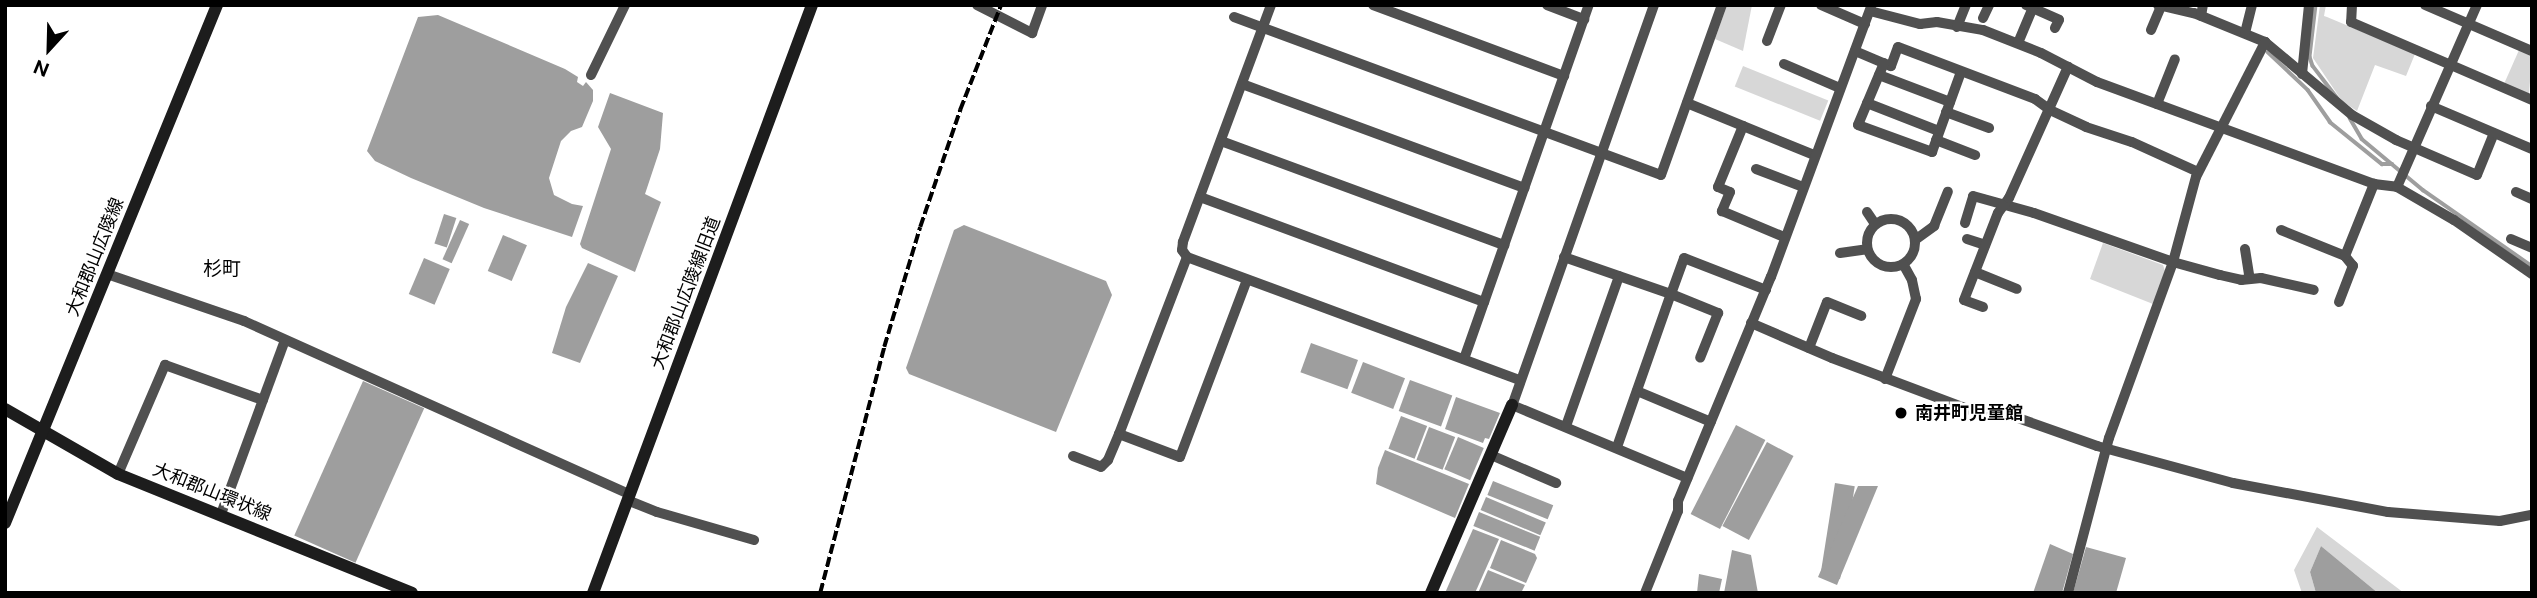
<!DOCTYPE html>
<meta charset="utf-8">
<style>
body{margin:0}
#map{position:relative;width:2537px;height:598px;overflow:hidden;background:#fff;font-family:"Public Sans","Noto Sans JP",sans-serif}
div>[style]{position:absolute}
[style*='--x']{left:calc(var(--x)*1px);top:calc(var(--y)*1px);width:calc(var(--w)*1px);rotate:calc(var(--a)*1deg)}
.green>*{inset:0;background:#d7d7d7;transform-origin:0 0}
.water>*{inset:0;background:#9e9e9e;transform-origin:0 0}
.stream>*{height:3.5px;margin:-1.75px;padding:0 1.75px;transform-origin:1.75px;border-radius:1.75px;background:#9e9e9e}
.street>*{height:10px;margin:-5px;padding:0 5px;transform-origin:5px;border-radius:5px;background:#505050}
.street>.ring{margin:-5px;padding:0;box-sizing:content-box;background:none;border:10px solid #505050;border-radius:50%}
.secondary>*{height:12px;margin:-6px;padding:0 6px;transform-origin:6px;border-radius:6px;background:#1d1d1d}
.rail>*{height:3.5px;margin-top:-1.75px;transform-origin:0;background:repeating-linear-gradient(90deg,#000 0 10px,transparent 0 13.5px)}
.dots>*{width:19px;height:19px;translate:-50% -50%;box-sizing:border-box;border:4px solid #fff;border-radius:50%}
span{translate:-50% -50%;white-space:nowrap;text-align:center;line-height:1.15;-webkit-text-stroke:5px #fff;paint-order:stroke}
.street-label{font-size:18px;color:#000}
.poi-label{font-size:18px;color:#000;font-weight:700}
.left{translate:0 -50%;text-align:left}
.neighbourhood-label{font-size:19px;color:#000}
.frame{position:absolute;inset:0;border:7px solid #000;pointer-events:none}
.north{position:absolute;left:14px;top:14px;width:70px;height:70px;-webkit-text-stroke:5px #fff;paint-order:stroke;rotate:202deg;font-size:19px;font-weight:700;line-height:28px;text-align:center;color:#000}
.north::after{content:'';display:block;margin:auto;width:24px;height:32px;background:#000;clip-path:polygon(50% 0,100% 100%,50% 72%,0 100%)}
</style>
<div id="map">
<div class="green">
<i style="clip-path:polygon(1727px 5px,1752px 5px,1743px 51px,1715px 39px)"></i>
<i style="clip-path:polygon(2320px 5px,2326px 5px,2324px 16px,2327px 17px,2415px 54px,2406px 76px,2375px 65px,2357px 111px,2342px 101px,2313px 58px)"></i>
<i style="clip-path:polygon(2519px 50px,2532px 55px,2529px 94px,2504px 84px)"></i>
<i style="left:1743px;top:66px;width:92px;height:22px;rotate:22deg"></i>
<i style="clip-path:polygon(2103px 243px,2163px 265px,2165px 271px,2153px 304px,2090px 279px)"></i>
<i style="clip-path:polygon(2317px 527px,2404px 593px,2378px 593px,2321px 546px,2310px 572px,2316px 593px,2302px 593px,2294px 570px)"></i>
</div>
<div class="water">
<i style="clip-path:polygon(438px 15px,565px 69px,578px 77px,577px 82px,583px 86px,586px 82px,593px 90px,593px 101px,582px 127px,571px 131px,561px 141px,549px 178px,554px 195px,572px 204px,583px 206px,572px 237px,484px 208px,411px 178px,375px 161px,367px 151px,418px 17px)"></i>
<i style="clip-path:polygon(610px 93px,663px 113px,660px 149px,645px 194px,661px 202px,635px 272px,582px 248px,580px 244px,611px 149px,598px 127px)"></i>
<i style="left:444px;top:214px;width:13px;height:31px;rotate:18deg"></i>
<i style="left:460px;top:220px;width:10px;height:43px;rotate:24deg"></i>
<i style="clip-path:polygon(964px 225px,1106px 281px,1112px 295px,1056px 432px,909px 374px,906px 368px,954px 230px)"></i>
<i style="left:503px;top:235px;width:26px;height:39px;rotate:23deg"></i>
<i style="left:424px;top:258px;width:28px;height:39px;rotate:23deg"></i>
<i style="clip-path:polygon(588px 263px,618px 276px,580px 363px,552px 353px,566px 307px)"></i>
<i style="left:1311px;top:343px;width:50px;height:31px;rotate:20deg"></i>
<i style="left:1363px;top:362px;width:45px;height:33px;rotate:21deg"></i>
<i style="left:1410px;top:380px;width:45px;height:33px;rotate:20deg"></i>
<i style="left:363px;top:381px;width:67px;height:169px;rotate:24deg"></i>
<i style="clip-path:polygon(1456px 397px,1500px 413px,1489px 439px,1485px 438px,1483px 443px,1445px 429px)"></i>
<i style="left:1401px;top:416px;width:28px;height:35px;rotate:21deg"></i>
<i style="left:1736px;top:425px;width:33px;height:100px;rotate:27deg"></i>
<i style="left:1429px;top:427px;width:28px;height:35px;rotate:21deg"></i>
<i style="left:1458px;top:437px;width:28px;height:35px;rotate:23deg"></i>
<i style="left:1767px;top:442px;width:30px;height:95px;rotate:28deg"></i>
<i style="clip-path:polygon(1385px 450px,1469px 484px,1455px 518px,1376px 484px,1378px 468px)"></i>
<i style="left:1493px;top:481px;width:65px;height:15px;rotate:22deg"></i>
<i style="left:1835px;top:483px;width:20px;height:94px;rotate:9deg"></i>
<i style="clip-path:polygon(1858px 486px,1878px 486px,1837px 585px,1818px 577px)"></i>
<i style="left:1486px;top:497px;width:65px;height:14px;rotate:23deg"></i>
<i style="left:1479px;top:512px;width:66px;height:15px;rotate:22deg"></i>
<i style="clip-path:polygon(1473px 529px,1499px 539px,1475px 593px,1445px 593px)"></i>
<i style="clip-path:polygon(1501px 540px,1535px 554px,1537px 558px,1526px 583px,1490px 568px)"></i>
<i style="clip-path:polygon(2050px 544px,2073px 554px,2062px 593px,2033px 593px)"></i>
<i style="clip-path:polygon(2321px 546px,2378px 593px,2316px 593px,2310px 572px)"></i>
<i style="clip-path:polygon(2086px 547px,2126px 558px,2116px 593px,2073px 593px)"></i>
<i style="clip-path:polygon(1732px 550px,1751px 555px,1758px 593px,1724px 593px)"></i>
<i style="clip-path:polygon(1488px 570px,1525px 585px,1521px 593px,1478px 593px)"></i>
<i style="clip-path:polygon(1699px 574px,1722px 579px,1719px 593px,1697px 593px)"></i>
</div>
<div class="stream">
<i style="--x:2316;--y:5;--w:52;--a:96.6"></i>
<i style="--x:2310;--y:57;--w:9;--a:72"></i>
<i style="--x:2313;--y:66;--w:43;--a:52.6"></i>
<i style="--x:2268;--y:52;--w:55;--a:43.5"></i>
<i style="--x:2308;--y:90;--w:39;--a:55"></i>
<i style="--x:2330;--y:122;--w:67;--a:38.9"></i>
<i style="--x:2382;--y:164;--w:10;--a:0"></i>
<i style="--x:2350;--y:118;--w:24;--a:60"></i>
<i style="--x:2362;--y:139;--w:80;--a:39.9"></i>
<i style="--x:2423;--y:190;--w:133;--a:34.9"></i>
</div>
<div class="street">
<i style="--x:977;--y:5;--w:62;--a:27"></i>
<i style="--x:1032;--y:33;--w:30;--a:-70"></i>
<i style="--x:1271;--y:5;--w:253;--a:110.4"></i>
<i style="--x:1183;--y:242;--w:8;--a:97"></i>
<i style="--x:1182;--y:250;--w:9;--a:54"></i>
<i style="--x:1187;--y:257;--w:354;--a:20.3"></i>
<i style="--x:1373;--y:5;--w:204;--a:20.4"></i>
<i style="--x:1547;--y:5;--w:40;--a:21"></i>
<i style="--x:1654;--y:5;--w:424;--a:109.5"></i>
<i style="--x:1512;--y:405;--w:190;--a:22.6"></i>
<i style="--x:1821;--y:5;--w:48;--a:23.4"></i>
<i style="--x:2026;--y:5;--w:36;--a:24"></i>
<i style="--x:2059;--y:20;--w:9;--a:117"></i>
<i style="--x:2158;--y:5;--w:37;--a:13"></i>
<i style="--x:2194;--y:13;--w:77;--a:22.2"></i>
<i style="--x:2265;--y:42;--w:114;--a:40"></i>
<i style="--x:2352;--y:115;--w:51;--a:29.6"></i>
<i style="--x:2396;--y:140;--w:88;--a:23.4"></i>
<i style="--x:2477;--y:175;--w:45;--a:-68"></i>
<i style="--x:2352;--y:5;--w:17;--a:93"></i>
<i style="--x:2351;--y:22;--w:197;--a:23.3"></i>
<i style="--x:2425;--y:5;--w:116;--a:23.3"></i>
<i style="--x:1870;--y:11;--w:52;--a:14.6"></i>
<i style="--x:1920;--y:24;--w:17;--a:-7"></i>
<i style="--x:1937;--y:22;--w:47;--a:9.9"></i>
<i style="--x:1983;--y:30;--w:62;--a:21.6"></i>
<i style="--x:2041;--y:53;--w:63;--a:27.4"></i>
<i style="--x:2097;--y:82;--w:295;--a:20.2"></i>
<i style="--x:2374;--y:184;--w:23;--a:7"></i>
<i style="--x:2397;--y:187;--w:66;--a:30.1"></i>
<i style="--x:2454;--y:220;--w:95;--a:34.7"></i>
<i style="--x:2201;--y:16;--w:11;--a:-80"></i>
<i style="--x:1234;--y:17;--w:455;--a:20.3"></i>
<i style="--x:1661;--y:175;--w:181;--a:-70.3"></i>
<i style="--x:1983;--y:18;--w:14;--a:-65"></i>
<i style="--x:1957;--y:27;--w:24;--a:-68"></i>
<i style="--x:2151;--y:30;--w:26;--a:-67"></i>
<i style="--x:2245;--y:33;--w:29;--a:-76"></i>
<i style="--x:1767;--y:41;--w:39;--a:-69"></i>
<i style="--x:2018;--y:43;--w:41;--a:-67.2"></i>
<i style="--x:1855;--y:51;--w:39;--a:23"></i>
<i style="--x:1891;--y:66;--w:20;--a:-70"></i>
<i style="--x:1898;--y:47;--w:147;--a:20.8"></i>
<i style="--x:2035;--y:99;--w:19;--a:36"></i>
<i style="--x:2050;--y:110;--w:40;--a:25"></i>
<i style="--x:2086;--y:127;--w:48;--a:18.1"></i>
<i style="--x:2132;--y:142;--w:72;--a:24.4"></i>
<i style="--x:1884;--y:63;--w:67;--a:112.8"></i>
<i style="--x:1858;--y:125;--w:79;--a:20"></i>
<i style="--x:1932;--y:152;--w:85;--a:-70.1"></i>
<i style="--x:1784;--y:64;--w:61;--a:23.2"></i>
<i style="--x:2302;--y:74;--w:69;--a:-84.2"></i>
<i style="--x:591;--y:75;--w:78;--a:-64.1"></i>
<i style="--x:1879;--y:75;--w:76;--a:20.8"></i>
<i style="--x:1242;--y:84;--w:301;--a:20.2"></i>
<i style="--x:1687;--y:103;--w:137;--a:22.3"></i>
<i style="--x:1867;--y:103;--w:77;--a:21.3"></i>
<i style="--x:2157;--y:104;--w:48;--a:-68.2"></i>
<i style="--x:2431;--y:106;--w:110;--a:23.1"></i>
<i style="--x:1946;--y:112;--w:46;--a:20.4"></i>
<i style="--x:1743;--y:126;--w:66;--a:112.3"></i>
<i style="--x:1718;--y:187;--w:13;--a:23"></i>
<i style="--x:1730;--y:192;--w:21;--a:113"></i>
<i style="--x:1722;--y:211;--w:67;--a:22.8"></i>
<i style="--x:1936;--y:140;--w:42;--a:21"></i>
<i style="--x:1221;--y:141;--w:302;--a:20.2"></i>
<i style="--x:1756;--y:169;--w:50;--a:21"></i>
<i style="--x:2397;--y:187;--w:199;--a:-66.3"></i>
<i style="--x:2516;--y:192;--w:17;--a:24"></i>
<i style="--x:1200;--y:197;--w:303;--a:20.3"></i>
<i style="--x:1867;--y:212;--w:14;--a:56"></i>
<i class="ring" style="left:1867px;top:219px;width:38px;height:38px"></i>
<i style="--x:1965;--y:223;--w:28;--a:-73"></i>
<i style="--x:1973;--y:196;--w:63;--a:15.6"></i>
<i style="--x:2034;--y:213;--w:147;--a:19.4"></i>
<i style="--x:2173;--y:262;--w:49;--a:15.5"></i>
<i style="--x:2220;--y:275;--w:22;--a:13"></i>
<i style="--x:2241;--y:280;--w:20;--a:-6"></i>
<i style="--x:2261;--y:278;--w:54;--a:12.8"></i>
<i style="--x:2281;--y:230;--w:69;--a:22.1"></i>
<i style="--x:1967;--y:239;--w:19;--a:18"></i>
<i style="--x:2511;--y:239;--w:23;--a:23"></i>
<i style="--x:1915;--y:240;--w:24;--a:-36"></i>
<i style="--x:1934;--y:226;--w:37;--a:-68"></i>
<i style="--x:2245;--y:249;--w:30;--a:81"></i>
<i style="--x:1840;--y:253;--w:27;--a:-8"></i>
<i style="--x:1187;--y:257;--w:190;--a:111"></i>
<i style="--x:1119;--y:434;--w:65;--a:20.7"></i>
<i style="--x:1180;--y:457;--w:189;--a:-69.3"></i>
<i style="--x:1564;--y:257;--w:113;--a:19.1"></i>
<i style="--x:1671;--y:294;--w:38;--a:-70"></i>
<i style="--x:1684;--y:258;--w:88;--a:21.3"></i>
<i style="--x:1975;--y:272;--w:45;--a:22"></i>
<i style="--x:107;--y:274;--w:145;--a:18.9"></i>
<i style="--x:244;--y:321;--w:422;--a:24.2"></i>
<i style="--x:2339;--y:302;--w:39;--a:-69"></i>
<i style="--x:2353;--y:266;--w:13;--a:-129"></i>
<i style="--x:2345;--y:256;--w:78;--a:-68.1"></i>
<i style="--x:1983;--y:307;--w:20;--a:-160"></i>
<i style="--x:1964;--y:300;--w:93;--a:-68.7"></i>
<i style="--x:1998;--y:213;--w:19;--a:-54"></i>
<i style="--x:2009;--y:198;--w:144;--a:-65.8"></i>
<i style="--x:1751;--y:323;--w:88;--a:23.4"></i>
<i style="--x:1832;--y:358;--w:151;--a:20.6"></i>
<i style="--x:1973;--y:411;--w:46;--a:8.8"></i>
<i style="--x:2018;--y:418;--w:84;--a:19.5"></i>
<i style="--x:2097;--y:446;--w:141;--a:15.2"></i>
<i style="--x:2233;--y:483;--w:158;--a:10.6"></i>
<i style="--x:2388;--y:512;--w:112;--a:4.6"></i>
<i style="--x:2500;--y:521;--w:33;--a:-11"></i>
<i style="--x:1809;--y:348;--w:49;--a:-68.6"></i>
<i style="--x:1827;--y:302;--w:37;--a:22"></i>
<i style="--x:1464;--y:359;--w:375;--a:-70.6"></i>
<i style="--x:1885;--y:379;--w:86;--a:-68.8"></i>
<i style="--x:1916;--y:299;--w:19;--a:-102"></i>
<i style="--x:1912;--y:280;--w:18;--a:-119"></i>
<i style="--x:1637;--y:391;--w:80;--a:22.7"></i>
<i style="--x:1566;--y:426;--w:159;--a:-70.5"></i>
<i style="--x:1617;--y:447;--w:162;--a:-70.6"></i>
<i style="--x:1671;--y:294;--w:51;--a:22"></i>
<i style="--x:1718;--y:313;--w:48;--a:111.8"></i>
<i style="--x:1491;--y:455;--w:71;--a:23.3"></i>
<i style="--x:1073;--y:456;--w:30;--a:21"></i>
<i style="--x:1101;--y:467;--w:10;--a:-45"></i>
<i style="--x:1108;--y:460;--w:28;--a:-67"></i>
<i style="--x:118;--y:474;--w:119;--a:-66.7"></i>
<i style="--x:165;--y:365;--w:104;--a:19.7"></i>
<i style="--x:627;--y:500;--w:32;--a:22"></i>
<i style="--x:657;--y:512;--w:101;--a:16.1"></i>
<i style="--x:221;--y:514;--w:185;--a:-69.8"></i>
<i style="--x:1645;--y:593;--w:88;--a:-68.1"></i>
<i style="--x:1678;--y:511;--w:10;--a:-90"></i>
<i style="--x:1678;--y:501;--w:243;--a:-67.5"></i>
<i style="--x:1771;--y:277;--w:288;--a:-69.7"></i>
<i style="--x:2068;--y:593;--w:160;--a:-75.2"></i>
<i style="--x:2109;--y:438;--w:187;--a:-70"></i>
<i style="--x:2173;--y:262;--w:88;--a:-74.9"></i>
<i style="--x:2196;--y:177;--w:152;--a:-62.9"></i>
</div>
<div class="secondary">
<i style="--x:5;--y:409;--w:130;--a:29.9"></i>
<i style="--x:118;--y:474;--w:317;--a:22"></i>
<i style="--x:5;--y:523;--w:560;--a:-67.74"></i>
<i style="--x:593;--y:593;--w:627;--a:-69.57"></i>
<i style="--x:1431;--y:593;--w:205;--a:-66.7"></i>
</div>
<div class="rail">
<i style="--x:820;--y:593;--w:254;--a:-75.4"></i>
<i style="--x:884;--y:347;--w:125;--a:-73.3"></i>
<i style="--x:920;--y:227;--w:124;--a:-71.1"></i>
<i style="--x:960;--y:110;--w:113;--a:-68.7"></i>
</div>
<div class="dots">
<i style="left:1901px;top:413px;background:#000"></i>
</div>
<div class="street-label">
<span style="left:95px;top:257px;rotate:-68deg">大和郡山広陵線</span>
<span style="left:686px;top:293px;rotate:-69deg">大和郡山広陵線旧道</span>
<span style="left:212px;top:492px;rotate:22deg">大和郡山環状線</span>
</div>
<div class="poi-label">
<span class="left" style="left:1915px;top:413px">南井町児童館</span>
</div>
<div class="neighbourhood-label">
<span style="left:222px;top:269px">杉町</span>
</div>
<div class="frame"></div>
<div class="north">N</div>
</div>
